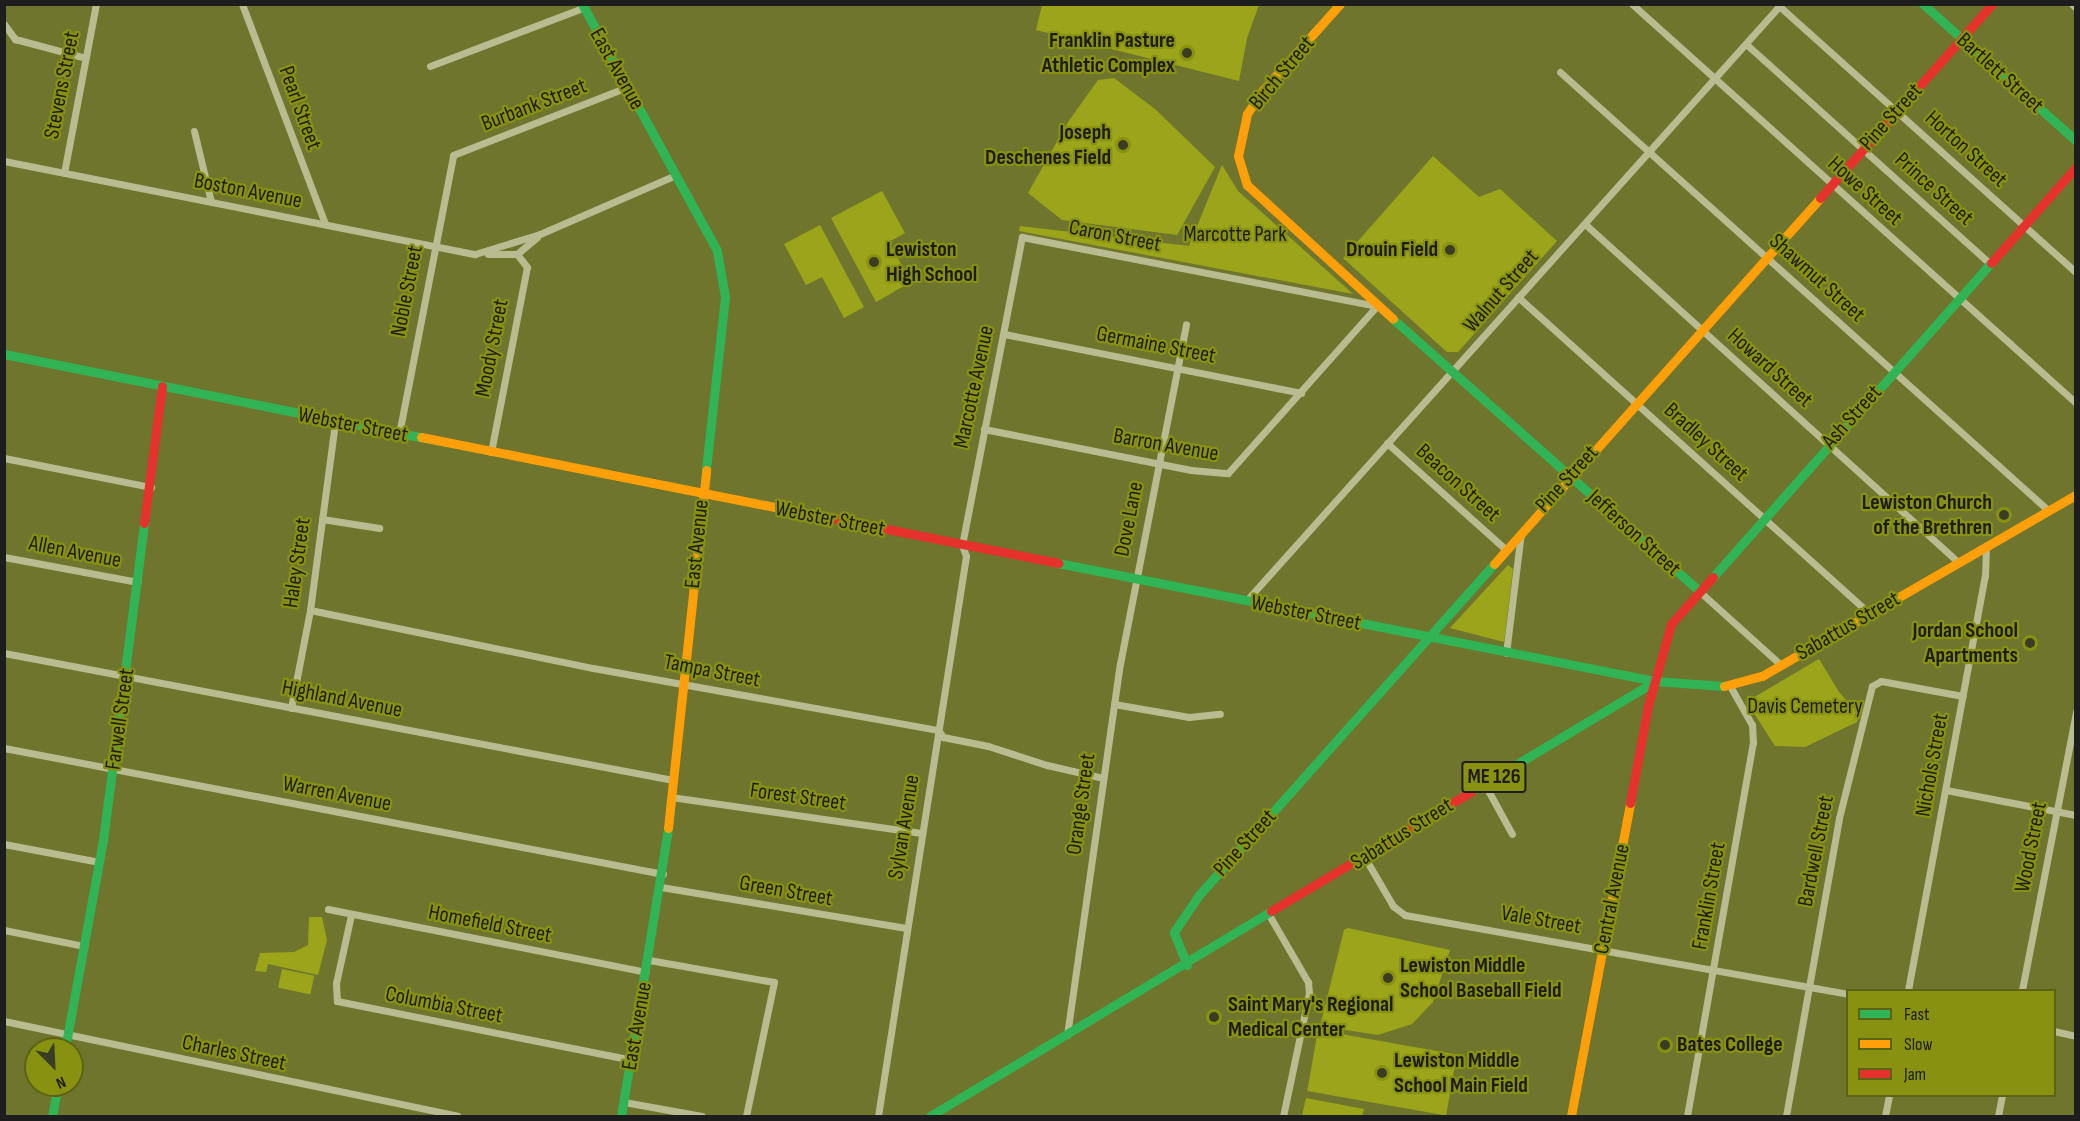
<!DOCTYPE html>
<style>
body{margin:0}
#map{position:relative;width:2080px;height:1121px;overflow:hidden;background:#6f752d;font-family:"Sofia Sans Condensed",sans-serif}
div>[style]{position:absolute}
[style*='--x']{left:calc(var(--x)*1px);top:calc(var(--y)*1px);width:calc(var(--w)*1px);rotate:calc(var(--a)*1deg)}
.green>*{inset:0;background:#9ca51a;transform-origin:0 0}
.street>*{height:7px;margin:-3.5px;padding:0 3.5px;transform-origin:3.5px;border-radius:3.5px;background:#b9bc91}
.fast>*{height:9px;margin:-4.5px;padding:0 4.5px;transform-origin:4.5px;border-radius:4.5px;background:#30b455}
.slow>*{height:9px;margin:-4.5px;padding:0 4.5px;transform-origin:4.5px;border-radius:4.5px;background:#ff9f0a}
.jam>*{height:9px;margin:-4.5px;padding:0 4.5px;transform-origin:4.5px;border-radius:4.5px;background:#e5322d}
.dots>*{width:16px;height:16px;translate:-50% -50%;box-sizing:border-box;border:3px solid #889210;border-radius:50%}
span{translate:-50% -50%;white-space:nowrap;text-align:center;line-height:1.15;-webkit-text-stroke:4.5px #889210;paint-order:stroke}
.shield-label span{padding:2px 4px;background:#889210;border:2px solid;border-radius:4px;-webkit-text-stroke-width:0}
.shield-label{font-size:21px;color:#1d1d1d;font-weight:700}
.poi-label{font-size:22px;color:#1d1d1d;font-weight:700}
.right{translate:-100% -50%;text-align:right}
.left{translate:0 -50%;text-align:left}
.street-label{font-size:22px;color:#1d1d1d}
.park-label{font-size:22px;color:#1d1d1a}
.frame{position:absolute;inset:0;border:6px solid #1d1d1d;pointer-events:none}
.legend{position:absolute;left:1846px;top:989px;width:210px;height:108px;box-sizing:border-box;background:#889210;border:2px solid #5d6315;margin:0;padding:8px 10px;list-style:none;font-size:18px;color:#1d1d1d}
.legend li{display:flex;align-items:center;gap:12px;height:30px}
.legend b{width:30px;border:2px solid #5d6315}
.north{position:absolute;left:24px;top:1037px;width:60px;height:60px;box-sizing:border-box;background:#889210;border:2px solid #5d6315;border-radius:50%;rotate:156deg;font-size:16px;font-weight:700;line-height:24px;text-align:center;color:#1d1d1d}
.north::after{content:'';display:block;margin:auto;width:21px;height:27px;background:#3a3c23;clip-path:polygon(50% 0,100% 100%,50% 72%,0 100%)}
</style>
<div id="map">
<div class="green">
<i style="clip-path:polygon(1042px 5px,1042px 4px,1259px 5px,1247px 38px,1239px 81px,1036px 30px)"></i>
<i style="clip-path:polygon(1114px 78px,1155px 109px,1215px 167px,1177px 235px,1062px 220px,1028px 193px,1068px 122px,1098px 80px)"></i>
<i style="clip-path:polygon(1433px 156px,1479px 197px,1500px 189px,1557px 241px,1458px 352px,1447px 352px,1343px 258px)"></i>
<i style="clip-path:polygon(1222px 165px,1238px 191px,1353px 294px,1019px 231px,1020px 226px,1189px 246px)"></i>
<i style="clip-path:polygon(882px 191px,905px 233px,889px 242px,911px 282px,876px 302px,831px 218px)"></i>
<i style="clip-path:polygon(820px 225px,864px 307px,844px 318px,822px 277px,806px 285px,784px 244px)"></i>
<i style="clip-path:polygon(1508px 565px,1513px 569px,1504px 642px,1450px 628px)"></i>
<i style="clip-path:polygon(1819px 659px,1839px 692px,1859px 714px,1857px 722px,1805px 747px,1775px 746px,1750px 707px,1751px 699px)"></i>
<i style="clip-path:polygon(309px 917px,322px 917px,327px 940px,318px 975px,268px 964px,266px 972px,255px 971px,260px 953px,294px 952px,308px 945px)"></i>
<i style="clip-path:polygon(1348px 928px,1450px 950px,1433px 1002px,1412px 1024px,1378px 1035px,1320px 1026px,1344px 930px)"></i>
<i style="left:282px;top:969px;width:33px;height:19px;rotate:12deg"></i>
<i style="left:1318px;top:1030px;width:141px;height:62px;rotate:10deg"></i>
<i style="clip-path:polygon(1306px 1098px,1364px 1109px,1362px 1116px,1302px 1116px)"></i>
</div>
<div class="street">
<i style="--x:242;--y:4;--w:235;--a:69.3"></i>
<i style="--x:1632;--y:4;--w:597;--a:41.94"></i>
<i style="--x:2072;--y:4;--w:6;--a:45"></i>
<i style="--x:1778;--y:5;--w:400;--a:41.9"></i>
<i style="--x:4;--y:24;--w:19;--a:54"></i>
<i style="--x:15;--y:39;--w:73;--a:15"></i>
<i style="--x:1746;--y:44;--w:329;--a:42"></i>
<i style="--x:430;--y:66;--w:164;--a:-20.8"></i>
<i style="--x:1560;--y:72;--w:657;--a:41.92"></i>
<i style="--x:194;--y:131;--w:73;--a:76.5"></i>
<i style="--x:4;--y:161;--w:480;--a:11.2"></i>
<i style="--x:475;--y:254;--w:68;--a:-17.1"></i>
<i style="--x:540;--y:234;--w:148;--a:-23.5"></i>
<i style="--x:64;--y:173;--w:172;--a:-79.3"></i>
<i style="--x:1585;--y:224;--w:503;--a:42.18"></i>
<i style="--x:488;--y:254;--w:29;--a:0"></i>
<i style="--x:517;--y:254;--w:26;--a:-40"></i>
<i style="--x:1518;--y:297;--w:472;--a:42"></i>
<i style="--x:1004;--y:334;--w:303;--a:11.2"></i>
<i style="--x:984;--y:429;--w:211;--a:11.2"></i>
<i style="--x:1191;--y:470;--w:37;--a:5"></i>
<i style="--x:1228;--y:473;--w:224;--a:-48.3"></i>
<i style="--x:399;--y:434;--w:284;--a:-79"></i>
<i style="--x:453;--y:155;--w:187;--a:-21.3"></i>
<i style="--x:1387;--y:443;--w:159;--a:41.9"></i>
<i style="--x:491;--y:452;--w:188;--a:-79"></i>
<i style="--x:527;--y:267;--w:16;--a:-128"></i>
<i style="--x:4;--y:458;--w:150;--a:11.2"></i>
<i style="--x:322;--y:519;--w:58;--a:9"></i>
<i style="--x:4;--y:557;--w:136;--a:10.6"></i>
<i style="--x:1699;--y:591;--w:110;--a:42.1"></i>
<i style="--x:1246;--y:601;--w:802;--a:-48.13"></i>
<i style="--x:310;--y:610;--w:289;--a:11.6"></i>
<i style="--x:593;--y:668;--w:351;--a:10.2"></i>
<i style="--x:938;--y:730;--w:9;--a:54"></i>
<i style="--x:943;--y:737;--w:46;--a:11.3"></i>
<i style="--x:988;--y:746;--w:62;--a:17.9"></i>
<i style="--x:1047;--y:765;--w:57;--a:13.1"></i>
<i style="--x:4;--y:653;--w:681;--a:10.75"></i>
<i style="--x:1506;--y:653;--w:121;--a:-82.9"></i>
<i style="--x:1114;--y:704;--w:76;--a:9.8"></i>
<i style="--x:1189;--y:717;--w:31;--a:-6"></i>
<i style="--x:291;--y:708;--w:100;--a:-79"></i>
<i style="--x:310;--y:610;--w:190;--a:-82.4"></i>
<i style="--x:4;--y:748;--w:671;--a:10.82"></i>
<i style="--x:1484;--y:783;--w:58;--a:61.2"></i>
<i style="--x:1946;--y:790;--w:132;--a:10.9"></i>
<i style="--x:671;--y:797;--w:253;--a:8.2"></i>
<i style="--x:4;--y:844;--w:97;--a:10.7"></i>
<i style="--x:1365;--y:858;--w:56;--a:59.7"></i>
<i style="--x:1393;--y:906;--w:15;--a:37"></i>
<i style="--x:1405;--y:915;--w:450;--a:10.1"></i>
<i style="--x:661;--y:887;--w:247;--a:9.5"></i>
<i style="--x:328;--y:909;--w:324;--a:11.2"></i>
<i style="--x:351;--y:915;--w:70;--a:102.4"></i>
<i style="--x:336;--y:983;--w:18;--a:87"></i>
<i style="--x:337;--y:1001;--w:300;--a:11.3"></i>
<i style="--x:1269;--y:915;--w:78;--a:59.8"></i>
<i style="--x:1308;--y:982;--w:11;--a:85"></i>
<i style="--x:1309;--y:993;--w:126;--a:101.9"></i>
<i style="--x:4;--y:930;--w:82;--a:11.3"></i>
<i style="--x:649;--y:960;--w:127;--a:10"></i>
<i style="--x:774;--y:982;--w:137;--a:101.8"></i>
<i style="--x:1908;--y:990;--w:421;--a:-79.5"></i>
<i style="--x:1985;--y:576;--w:30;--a:-88"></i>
<i style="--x:2022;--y:990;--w:284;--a:-79"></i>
<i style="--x:4;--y:1021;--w:463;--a:11.8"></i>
<i style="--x:2054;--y:1031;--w:23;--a:13"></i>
<i style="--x:1067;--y:1035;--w:375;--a:-81.9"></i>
<i style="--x:1120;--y:664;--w:346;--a:-79"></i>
<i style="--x:624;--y:1102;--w:79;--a:10.2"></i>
<i style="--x:878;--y:1116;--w:567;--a:-81.07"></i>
<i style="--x:966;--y:556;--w:12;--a:-110"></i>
<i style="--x:962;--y:545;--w:314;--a:-79"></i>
<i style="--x:1022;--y:237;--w:362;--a:11"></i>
<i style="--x:1687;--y:1116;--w:379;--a:-80"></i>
<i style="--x:1753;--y:743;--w:18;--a:-93"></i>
<i style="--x:1752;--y:725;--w:45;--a:-119.4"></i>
<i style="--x:1786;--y:1116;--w:303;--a:-79.9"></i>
<i style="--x:1839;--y:818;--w:136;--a:-76"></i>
<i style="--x:1872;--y:686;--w:10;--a:-29"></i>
<i style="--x:1881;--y:681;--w:83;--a:10.4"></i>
<i style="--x:1885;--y:1116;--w:20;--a:-79"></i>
<i style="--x:1998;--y:1116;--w:20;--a:-79"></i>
</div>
<div class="fast">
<i style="--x:582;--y:4;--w:281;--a:61.3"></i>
<i style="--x:717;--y:251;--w:47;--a:80.1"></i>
<i style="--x:725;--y:297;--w:174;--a:96.3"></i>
<i style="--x:1923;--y:4;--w:205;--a:41.8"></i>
<i style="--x:1393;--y:319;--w:409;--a:41.6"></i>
<i style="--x:4;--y:354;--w:425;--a:11.3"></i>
<i style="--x:1058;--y:563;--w:609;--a:11.18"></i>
<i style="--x:1713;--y:577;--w:419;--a:-48.5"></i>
<i style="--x:1472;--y:791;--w:214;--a:-31"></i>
<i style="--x:1655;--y:681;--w:69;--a:4.1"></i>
<i style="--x:1187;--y:965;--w:35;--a:-112"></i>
<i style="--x:1174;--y:932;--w:45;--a:-56"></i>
<i style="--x:1199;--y:895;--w:443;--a:-48.3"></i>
<i style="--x:65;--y:1049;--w:212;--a:-79.7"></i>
<i style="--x:103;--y:840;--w:320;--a:-82.6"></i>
<i style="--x:52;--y:1116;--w:32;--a:-79"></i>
<i style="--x:621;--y:1116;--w:292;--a:-80.7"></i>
<i style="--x:930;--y:1116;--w:398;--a:-31"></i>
</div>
<div class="slow">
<i style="--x:1340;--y:4;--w:115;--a:131.8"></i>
<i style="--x:1263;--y:90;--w:29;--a:124"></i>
<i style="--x:1247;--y:114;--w:43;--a:102.1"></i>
<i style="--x:1238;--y:156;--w:30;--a:73"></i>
<i style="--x:1247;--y:185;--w:198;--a:42.5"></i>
<i style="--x:421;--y:437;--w:408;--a:11.2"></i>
<i style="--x:1494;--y:564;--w:490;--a:-48.3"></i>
<i style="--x:1724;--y:686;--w:39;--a:-15"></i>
<i style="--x:1762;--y:676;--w:362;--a:-30"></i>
<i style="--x:668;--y:828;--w:360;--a:-83.9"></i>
<i style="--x:1571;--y:1116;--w:319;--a:-79.3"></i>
</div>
<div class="jam">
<i style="--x:1820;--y:198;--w:259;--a:-48.4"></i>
<i style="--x:1991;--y:263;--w:128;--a:-48.5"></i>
<i style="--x:821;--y:516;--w:242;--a:11.2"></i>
<i style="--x:144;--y:523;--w:138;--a:-82.5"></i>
<i style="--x:1630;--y:803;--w:99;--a:-79.5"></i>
<i style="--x:1648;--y:706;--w:85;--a:-74.3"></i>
<i style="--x:1671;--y:624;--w:63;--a:-48.2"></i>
<i style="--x:1271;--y:911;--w:234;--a:-30.8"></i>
</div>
<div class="dots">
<i style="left:1187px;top:53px;background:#3a3c23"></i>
<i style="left:1123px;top:145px;background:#3a3c23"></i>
<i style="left:1450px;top:250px;background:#3a3c23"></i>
<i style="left:874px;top:262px;background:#3a3c23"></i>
<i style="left:2004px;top:515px;background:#3a3c23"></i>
<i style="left:2030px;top:643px;background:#3a3c23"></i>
<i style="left:1388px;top:978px;background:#3a3c23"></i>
<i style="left:1214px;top:1017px;background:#3a3c23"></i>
<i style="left:1665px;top:1045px;background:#3a3c23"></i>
<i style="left:1382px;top:1073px;background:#3a3c23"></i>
</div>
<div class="shield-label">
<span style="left:1494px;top:777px">ME 126</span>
</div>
<div class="poi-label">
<span class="right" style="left:1175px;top:53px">Franklin Pasture<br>Athletic Complex</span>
<span class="right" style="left:1111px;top:145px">Joseph<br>Deschenes Field</span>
<span class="left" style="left:886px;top:262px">Lewiston<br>High School</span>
<span class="right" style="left:1438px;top:250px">Drouin Field</span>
<span class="right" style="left:1992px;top:515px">Lewiston Church<br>of the Brethren</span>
<span class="right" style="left:2018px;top:643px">Jordan School<br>Apartments</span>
<span class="left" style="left:1400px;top:978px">Lewiston Middle<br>School Baseball Field</span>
<span class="left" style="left:1228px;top:1017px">Saint Mary's Regional<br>Medical Center</span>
<span class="left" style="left:1677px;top:1045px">Bates College</span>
<span class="left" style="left:1394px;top:1073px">Lewiston Middle<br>School Main Field</span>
</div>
<div class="street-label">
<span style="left:617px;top:69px;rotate:61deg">East Avenue</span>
<span style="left:1282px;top:73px;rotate:-50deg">Birch Street</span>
<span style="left:2000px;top:73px;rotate:42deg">Bartlett Street</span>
<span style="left:62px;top:85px;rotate:-79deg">Stevens Street</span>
<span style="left:534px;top:105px;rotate:-21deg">Burbank Street</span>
<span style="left:300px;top:108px;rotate:70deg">Pearl Street</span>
<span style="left:1891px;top:117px;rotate:-48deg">Pine Street</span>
<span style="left:1966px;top:149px;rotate:42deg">Horton Street</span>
<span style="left:1934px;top:189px;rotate:42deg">Prince Street</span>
<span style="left:248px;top:191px;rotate:11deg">Boston Avenue</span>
<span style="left:1865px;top:191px;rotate:42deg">Howe Street</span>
<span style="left:1115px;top:236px;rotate:11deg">Caron Street</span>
<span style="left:1817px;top:278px;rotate:42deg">Shawmut Street</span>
<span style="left:407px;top:291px;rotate:-79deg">Noble Street</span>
<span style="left:1501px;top:291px;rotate:-49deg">Walnut Street</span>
<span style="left:1156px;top:345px;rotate:11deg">Germaine Street</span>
<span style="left:492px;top:348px;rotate:-79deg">Moody Street</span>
<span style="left:1770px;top:368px;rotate:42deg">Howard Street</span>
<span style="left:974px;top:387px;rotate:-78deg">Marcotte Avenue</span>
<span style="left:1852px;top:417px;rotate:-48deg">Ash Street</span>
<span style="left:353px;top:425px;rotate:11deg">Webster Street</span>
<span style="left:1706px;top:442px;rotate:42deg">Bradley Street</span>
<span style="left:1166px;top:445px;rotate:10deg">Barron Avenue</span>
<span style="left:1567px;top:479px;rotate:-48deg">Pine Street</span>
<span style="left:1458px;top:483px;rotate:42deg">Beacon Street</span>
<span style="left:830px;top:519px;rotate:11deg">Webster Street</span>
<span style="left:1129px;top:519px;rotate:-79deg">Dove Lane</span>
<span style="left:1634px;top:533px;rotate:42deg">Jefferson Street</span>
<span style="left:697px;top:544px;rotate:-84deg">East Avenue</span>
<span style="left:75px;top:552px;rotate:11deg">Allen Avenue</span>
<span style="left:297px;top:563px;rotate:-82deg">Haley Street</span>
<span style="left:1306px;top:613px;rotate:11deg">Webster Street</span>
<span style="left:1848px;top:626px;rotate:-30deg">Sabattus Street</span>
<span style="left:712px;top:671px;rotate:11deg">Tampa Street</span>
<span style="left:342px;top:699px;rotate:11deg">Highland Avenue</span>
<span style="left:120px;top:719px;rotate:-82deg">Farwell Street</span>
<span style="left:1932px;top:765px;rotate:-80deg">Nichols Street</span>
<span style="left:337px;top:794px;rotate:11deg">Warren Avenue</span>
<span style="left:798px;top:797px;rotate:8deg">Forest Street</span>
<span style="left:1081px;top:804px;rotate:-82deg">Orange Street</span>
<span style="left:904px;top:827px;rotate:-81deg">Sylvan Avenue</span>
<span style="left:1402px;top:834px;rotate:-32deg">Sabattus Street</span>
<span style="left:1245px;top:843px;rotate:-48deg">Pine Street</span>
<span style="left:2031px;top:847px;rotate:-79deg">Wood Street</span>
<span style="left:1816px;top:851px;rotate:-79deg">Bardwell Street</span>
<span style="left:786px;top:891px;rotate:10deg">Green Street</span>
<span style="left:1709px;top:896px;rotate:-80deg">Franklin Street</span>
<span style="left:1612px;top:899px;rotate:-79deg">Central Avenue</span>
<span style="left:1541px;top:920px;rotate:10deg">Vale Street</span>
<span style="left:490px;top:924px;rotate:11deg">Homefield Street</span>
<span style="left:444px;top:1005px;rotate:11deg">Columbia Street</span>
<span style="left:637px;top:1026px;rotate:-80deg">East Avenue</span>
<span style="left:234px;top:1053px;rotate:12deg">Charles Street</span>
</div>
<div class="park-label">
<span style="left:1235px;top:235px">Marcotte Park</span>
<span style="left:1805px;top:707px">Davis Cemetery</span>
</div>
<div class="frame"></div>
<ul class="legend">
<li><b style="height:8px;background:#30b455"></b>Fast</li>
<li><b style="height:8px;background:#ff9f0a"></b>Slow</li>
<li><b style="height:8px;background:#e5322d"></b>Jam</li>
</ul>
<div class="north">N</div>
</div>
